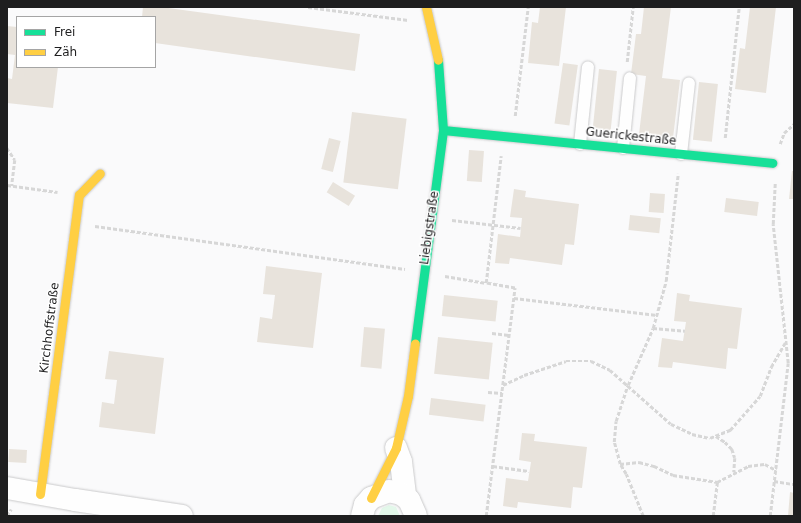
<!DOCTYPE html>
<meta charset="utf-8">
<style>
body{margin:0}
#map{position:relative;width:801px;height:523px;overflow:hidden;background:#fafafb;font-family:"DejaVu Sans",sans-serif}
div>[style]{position:absolute}
[style*='--x']{left:calc(var(--x)*1px);top:calc(var(--y)*1px);width:calc(var(--w)*1px);rotate:calc(var(--a)*1deg)}
.green>*{inset:0;background:#e3f8ea}
.building>*{inset:0;background:#e8e3dc;transform-origin:0 0}
.path>*{height:2.5px;margin-top:-1.25px;transform-origin:0;background:repeating-linear-gradient(90deg,#d7d7d7 0 4px,transparent 0 6px)}
.roads{filter:drop-shadow(0 0 1px #cacacb) drop-shadow(0 0 1px #cacacb)}
.lane>*{height:12px;margin:-6px;padding:0 6px;transform-origin:6px;border-radius:6px;background:#fefefe}
.street>*{height:22px;margin:-11px;padding:0 11px;transform-origin:11px;border-radius:11px;background:#fefefe}
.fast>*{height:9px;margin:-4.5px;padding:0 4.5px;transform-origin:4.5px;border-radius:4.5px;background:#16e098}
.slow>*{height:9px;margin:-4.5px;padding:0 4.5px;transform-origin:4.5px;border-radius:4.5px;background:#ffcf43}
span{translate:-50% -50%;white-space:nowrap;text-align:center;line-height:1.15;-webkit-text-stroke:3px #fff;paint-order:stroke}
.street-label{font-size:12px;color:#1e1e1f}
.frame{position:absolute;inset:0;border:8px solid #1e1e1f;pointer-events:none}
.legend{position:absolute;left:16px;top:16px;width:140px;height:52px;box-sizing:border-box;background:#fff;border:1px solid #a5a5a5;margin:0;padding:5px 7px;list-style:none;font-size:12px;color:#1e1e1f}
.legend li{display:flex;align-items:center;gap:8px;height:20px}
.legend b{width:20px;border:1px solid #a5a5a5}
</style>
<div id="map">
<div class="green">
<i style="clip-path:polygon(389px 505px,396px 507px,400px 516px,378px 516px,382px 508px)"></i>
</div>
<div class="building">
<i style="clip-path:polygon(143px 7px,161px 7px,360px 34px,355px 71px,155px 43px,155px 17px,142px 17px)"></i>
<i style="clip-path:polygon(540px 7px,566px 7px,559px 66px,528px 63px,532px 22px,538px 23px)"></i>
<i style="clip-path:polygon(644px 7px,671px 7px,662px 78px,680px 80px,673px 138px,639px 134px,646px 76px,631px 74px,636px 34px,641px 34px)"></i>
<i style="clip-path:polygon(750px 7px,776px 7px,766px 93px,735px 89px,740px 48px,745px 49px)"></i>
<i style="clip-path:polygon(7px 26px,17px 27px,17px 67px,58px 67px,53px 108px,7px 103px,7px 78px,12px 79px,15px 55px,7px 54px)"></i>
<i style="left:563px;top:63px;width:15px;height:61px;rotate:8deg"></i>
<i style="left:599px;top:69px;width:18px;height:60px;rotate:6deg"></i>
<i style="left:699px;top:82px;width:19px;height:58px;rotate:6deg"></i>
<i style="left:352px;top:112px;width:55px;height:71px;rotate:7deg"></i>
<i style="left:329px;top:138px;width:12px;height:32px;rotate:14deg"></i>
<i style="left:469px;top:150px;width:15px;height:31px;rotate:4deg"></i>
<i style="clip-path:polygon(792px 171px,794px 171px,794px 199px,789px 199px)"></i>
<i style="left:333px;top:182px;width:26px;height:12px;rotate:32deg"></i>
<i style="clip-path:polygon(514px 189px,526px 191px,525px 197px,579px 204px,574px 245px,565px 244px,562px 265px,510px 258px,509px 264px,495px 263px,498px 234px,520px 237px,522px 218px,510px 217px)"></i>
<i style="left:650px;top:193px;width:15px;height:19px;rotate:4deg"></i>
<i style="left:726px;top:198px;width:33px;height:14px;rotate:7deg"></i>
<i style="left:630px;top:215px;width:31px;height:15px;rotate:6deg"></i>
<i style="clip-path:polygon(266px 266px,322px 273px,313px 348px,257px 342px,260px 317px,272px 319px,275px 295px,263px 294px)"></i>
<i style="clip-path:polygon(677px 293px,690px 295px,689px 301px,742px 308px,737px 349px,728px 348px,726px 369px,673px 362px,672px 368px,658px 367px,662px 338px,683px 341px,686px 322px,674px 321px)"></i>
<i style="left:444px;top:295px;width:54px;height:21px;rotate:6deg"></i>
<i style="left:364px;top:327px;width:21px;height:40px;rotate:5deg"></i>
<i style="left:438px;top:337px;width:55px;height:37px;rotate:6deg"></i>
<i style="clip-path:polygon(109px 351px,164px 358px,155px 434px,99px 427px,102px 402px,114px 404px,117px 380px,105px 379px)"></i>
<i style="left:431px;top:398px;width:55px;height:17px;rotate:7deg"></i>
<i style="clip-path:polygon(522px 433px,535px 434px,534px 441px,587px 447px,582px 488px,573px 487px,571px 508px,518px 502px,517px 508px,503px 506px,506px 478px,528px 481px,531px 462px,519px 460px)"></i>
<i style="left:9px;top:449px;width:18px;height:13px;rotate:3deg"></i>
<i style="clip-path:polygon(790px 492px,794px 493px,794px 516px,788px 516px)"></i>
</div>
<div class="path">
<i style="--x:308;--y:7;--w:101;--a:7.4"></i>
<i style="--x:627;--y:62;--w:55;--a:-83.8"></i>
<i style="--x:515;--y:116;--w:110;--a:-83.2"></i>
<i style="--x:725;--y:138;--w:132;--a:-83.9"></i>
<i style="--x:780;--y:144;--w:12;--a:-70"></i>
<i style="--x:784;--y:133;--w:13;--a:-42"></i>
<i style="--x:7;--y:148;--w:14;--a:56"></i>
<i style="--x:15;--y:160;--w:26;--a:97"></i>
<i style="--x:7;--y:185;--w:51;--a:7.8"></i>
<i style="--x:452;--y:220;--w:69;--a:6.6"></i>
<i style="--x:95;--y:226;--w:313;--a:7.9"></i>
<i style="--x:445;--y:276;--w:42;--a:9.7"></i>
<i style="--x:514;--y:298;--w:144;--a:6.8"></i>
<i style="--x:653;--y:328;--w:32;--a:5"></i>
<i style="--x:492;--y:333;--w:17;--a:7"></i>
<i style="--x:503;--y:385;--w:23;--a:-25"></i>
<i style="--x:524;--y:375;--w:44;--a:-18.4"></i>
<i style="--x:566;--y:361;--w:25;--a:0"></i>
<i style="--x:591;--y:361;--w:21;--a:25"></i>
<i style="--x:610;--y:370;--w:81;--a:41.5"></i>
<i style="--x:671;--y:424;--w:23;--a:25"></i>
<i style="--x:692;--y:434;--w:18;--a:13"></i>
<i style="--x:710;--y:438;--w:22;--a:-22"></i>
<i style="--x:730;--y:430;--w:45;--a:-48.6"></i>
<i style="--x:760;--y:396;--w:31;--a:-69"></i>
<i style="--x:771;--y:367;--w:30;--a:-60"></i>
<i style="--x:488;--y:392;--w:14;--a:4"></i>
<i style="--x:716;--y:436;--w:11;--a:34"></i>
<i style="--x:725;--y:442;--w:10;--a:45"></i>
<i style="--x:732;--y:449;--w:9;--a:72"></i>
<i style="--x:735;--y:458;--w:14;--a:94"></i>
<i style="--x:620;--y:464;--w:19;--a:-6"></i>
<i style="--x:639;--y:462;--w:16;--a:15"></i>
<i style="--x:654;--y:466;--w:21;--a:25"></i>
<i style="--x:673;--y:475;--w:45;--a:9"></i>
<i style="--x:717;--y:482;--w:35;--a:-27"></i>
<i style="--x:748;--y:466;--w:17;--a:-7"></i>
<i style="--x:765;--y:464;--w:13;--a:29"></i>
<i style="--x:493;--y:466;--w:36;--a:8"></i>
<i style="--x:774;--y:481;--w:20;--a:9"></i>
<i style="--x:7;--y:516;--w:8;--a:-60"></i>
<i style="--x:486;--y:516;--w:230;--a:-82.8"></i>
<i style="--x:515;--y:288;--w:29;--a:-170"></i>
<i style="--x:486;--y:283;--w:128;--a:-83.3"></i>
<i style="--x:643;--y:516;--w:45;--a:-112"></i>
<i style="--x:626;--y:474;--w:12;--a:-121"></i>
<i style="--x:620;--y:464;--w:23;--a:-105"></i>
<i style="--x:614;--y:442;--w:21;--a:-85"></i>
<i style="--x:616;--y:421;--w:38;--a:-72"></i>
<i style="--x:628;--y:385;--w:62;--a:-66.3"></i>
<i style="--x:653;--y:328;--w:49;--a:-74.5"></i>
<i style="--x:666;--y:281;--w:108;--a:-83.6"></i>
<i style="--x:713;--y:516;--w:34;--a:-83"></i>
<i style="--x:770;--y:516;--w:154;--a:-83.3"></i>
<i style="--x:788;--y:363;--w:140;--a:-96.2"></i>
<i style="--x:773;--y:224;--w:41;--a:-87.2"></i>
</div>
<div class="roads">
<div class="lane">
<i style="--x:580;--y:144;--w:77;--a:-84.1"></i>
<i style="--x:623;--y:148;--w:70;--a:-84.3"></i>
<i style="--x:681;--y:154;--w:71;--a:-83.6"></i>
</div>
<div class="street">
<i style="--x:396;--y:448;--w:15;--a:70"></i>
<i style="--x:401;--y:462;--w:34;--a:83"></i>
<i style="--x:7;--y:488;--w:69;--a:10"></i>
<i style="--x:75;--y:500;--w:108;--a:8.5"></i>
<i style="--x:362;--y:516;--w:11;--a:-75"></i>
<i style="--x:365;--y:505;--w:9;--a:-49"></i>
<i style="--x:371;--y:498;--w:19;--a:-21"></i>
<i style="--x:389;--y:491;--w:12;--a:14"></i>
<i style="--x:401;--y:494;--w:10;--a:37"></i>
<i style="--x:409;--y:500;--w:17;--a:66"></i>
</div>
<div class="fast">
<i style="--x:443;--y:130;--w:331;--a:5.7"></i>
<i style="--x:415;--y:343;--w:215;--a:-82.5"></i>
<i style="--x:443;--y:130;--w:70;--a:-94.1"></i>
</div>
<div class="slow">
<i style="--x:426;--y:7;--w:54;--a:77.2"></i>
<i style="--x:40;--y:494;--w:302;--a:-82.6"></i>
<i style="--x:79;--y:195;--w:30;--a:-46"></i>
<i style="--x:371;--y:498;--w:56;--a:-63.4"></i>
<i style="--x:396;--y:448;--w:53;--a:-77"></i>
<i style="--x:408;--y:396;--w:53;--a:-82.5"></i>
</div>
</div>
<div class="street-label">
<span style="left:631px;top:137px;rotate:6deg">Guerickestraße</span>
<span style="left:430px;top:228px;rotate:-82deg">Liebigstraße</span>
<span style="left:50px;top:328px;rotate:-83deg">Kirchhoffstraße</span>
</div>
<div class="frame"></div>
<ul class="legend">
<li><b style="height:5px;background:#16e098"></b>Frei</li>
<li><b style="height:5px;background:#ffcf43"></b>Zäh</li>
</ul>
</div>
